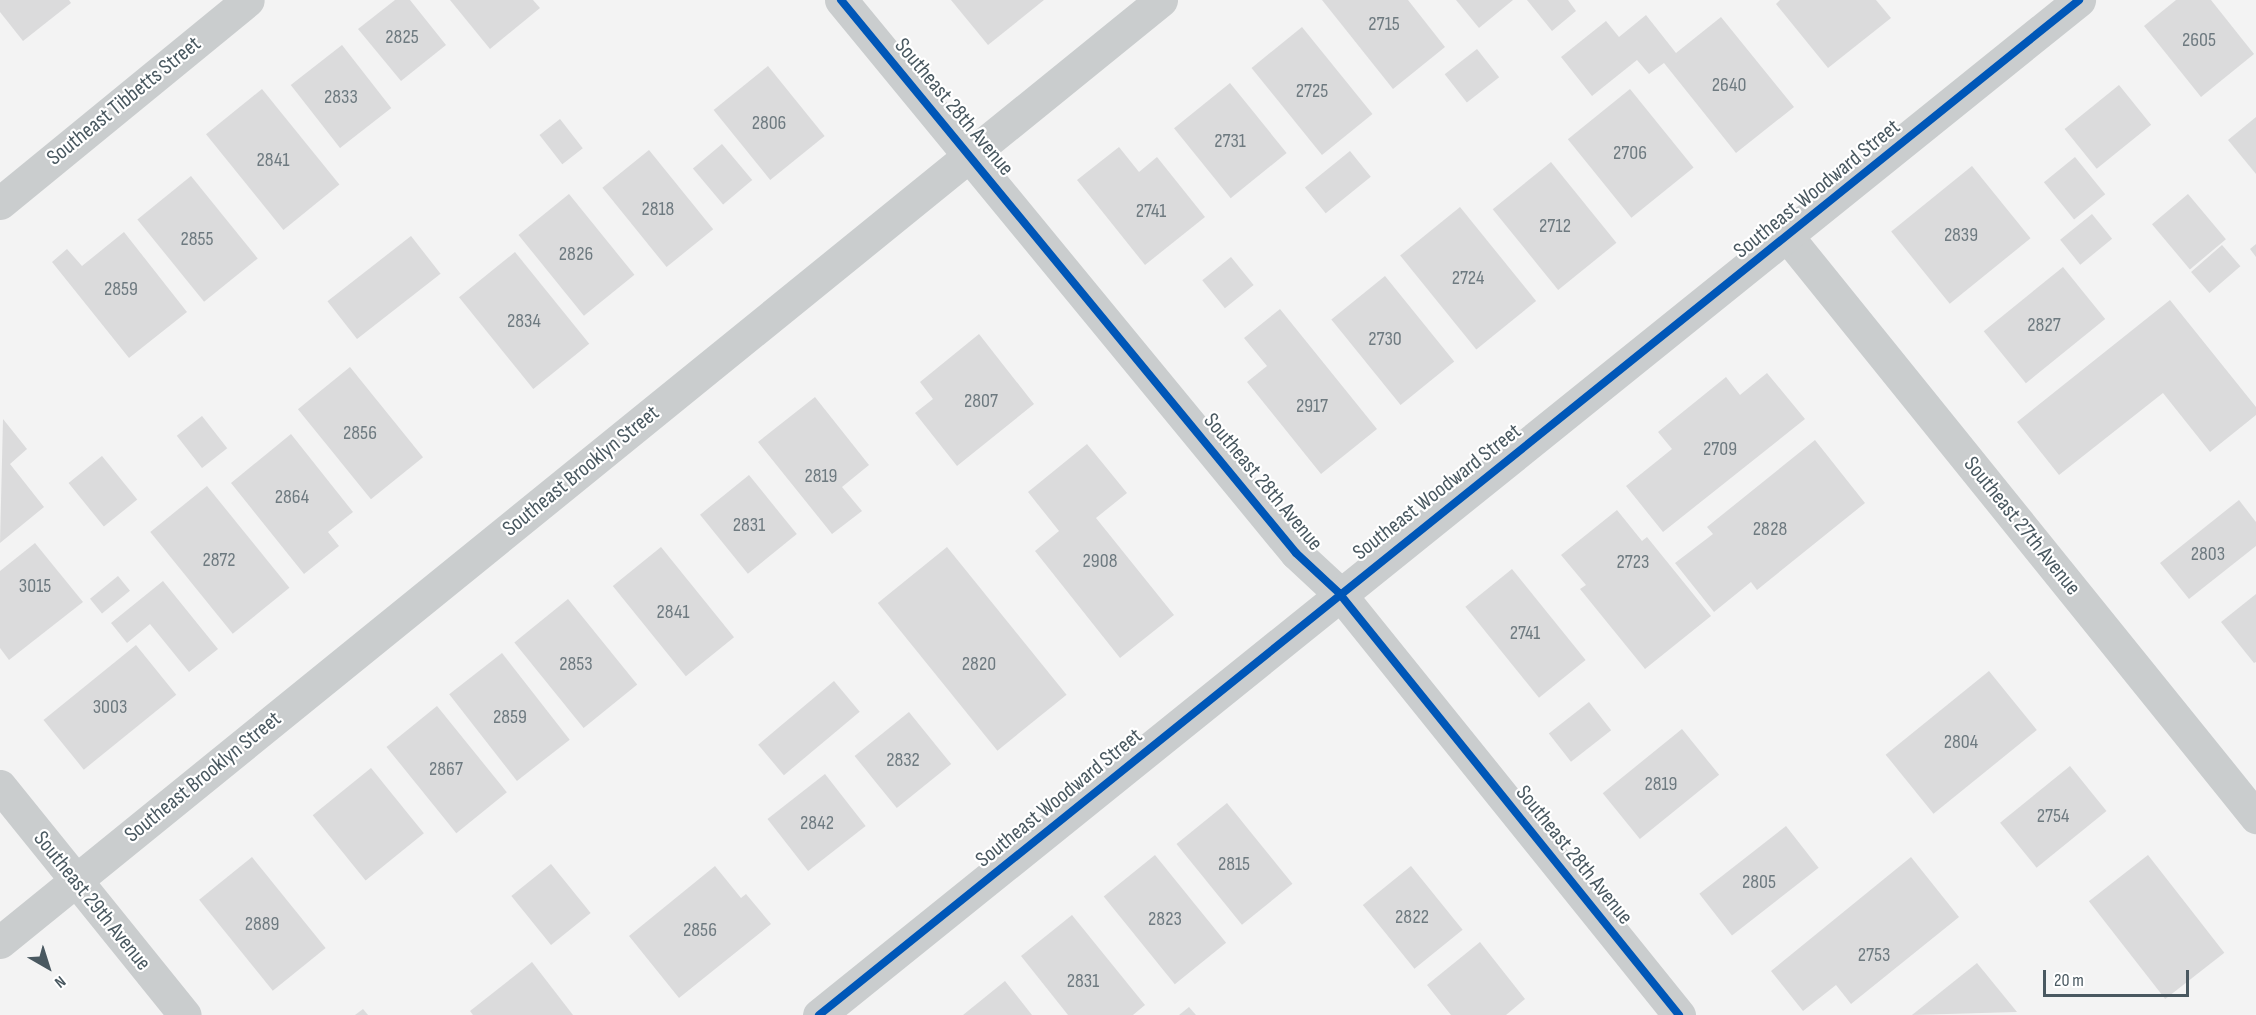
<!DOCTYPE html>
<style>
body{margin:0}
#map{position:relative;width:2256px;height:1015px;overflow:hidden;background:#f3f3f3;font-family:"Sofia Sans Condensed",sans-serif}
div>[style]{position:absolute}
[style*='--x']{left:calc(var(--x)*1px);top:calc(var(--y)*1px);width:calc(var(--w)*1px);rotate:calc(var(--a)*1deg)}
.building>*{inset:0;background:#dbdbdc;transform-origin:0 0}
.street>*{height:33px;margin:-16.5px;padding:0 16.5px;transform-origin:16.5px;border-radius:16.5px;background:#cacdce}
.cycleway>*{height:8px;margin:-4px;padding:0 4px;transform-origin:4px;border-radius:4px;background:#0057b8}
span{translate:-50% -50%;white-space:nowrap;text-align:center;line-height:1.15;-webkit-text-stroke:4.5px #fff;paint-order:stroke}
.number-label{font-size:20px;color:#6e7a80}
.number-label span{-webkit-text-stroke-width:0}
.street-label{font-size:22px;color:#495860}
.north{position:absolute;left:18px;top:937px;width:60px;height:60px;-webkit-text-stroke:4px #fff;paint-order:stroke;rotate:141deg;font-size:16px;font-weight:700;line-height:24px;text-align:center;color:#495860}
.north::after{content:'';display:block;margin:auto;width:21px;height:27px;background:#495860;clip-path:polygon(50% 0,100% 100%,50% 72%,0 100%)}
.scale{position:absolute;left:2043px;top:970px;width:146px;height:27px;box-sizing:border-box;border:3px solid #495860;border-top:0;padding-left:8px;font-size:18px;line-height:21px;white-space:nowrap;color:#495860;-webkit-text-stroke:4px #fff;paint-order:stroke}
</style>
<div id="map">
<div class="building">
<i style="clip-path:polygon(0 0,69px 0,71px 3px,23px 41px,0 12px)"></i>
<i style="clip-path:polygon(395px 0,410px 0,446px 45px,401px 81px,358px 29px)"></i>
<i style="clip-path:polygon(450px 0,533px 0,540px 8px,490px 49px)"></i>
<i style="clip-path:polygon(951px 0,1044px 0,988px 45px)"></i>
<i style="clip-path:polygon(1322px 0,1408px 0,1445px 47px,1393px 89px)"></i>
<i style="clip-path:polygon(1456px 0,1513px 0,1479px 28px)"></i>
<i style="clip-path:polygon(1527px 0,1568px 0,1576px 11px,1552px 31px)"></i>
<i style="clip-path:polygon(1780px 0,1876px 0,1891px 18px,1828px 68px,1776px 4px)"></i>
<i style="clip-path:polygon(2176px 0,2211px 0,2254px 54px,2201px 97px,2144px 26px)"></i>
<i style="clip-path:polygon(1646px 15px,1676px 53px,1721px 17px,1794px 107px,1736px 153px,1664px 63px,1649px 74px,1637px 60px,1592px 96px,1561px 57px,1606px 21px,1619px 37px)"></i>
<i style="left:1302px;top:27px;width:112px;height:65px;rotate:51deg"></i>
<i style="left:342px;top:45px;width:80px;height:65px;rotate:52deg"></i>
<i style="left:1477px;top:49px;width:36px;height:41px;rotate:52deg"></i>
<i style="left:768px;top:66px;width:90px;height:70px;rotate:51deg"></i>
<i style="left:1230px;top:83px;width:90px;height:72px;rotate:51deg"></i>
<i style="left:2119px;top:85px;width:51px;height:70px;rotate:51deg"></i>
<i style="left:262px;top:89px;width:123px;height:72px;rotate:51deg"></i>
<i style="left:1630px;top:89px;width:101px;height:80px;rotate:51deg"></i>
<i style="clip-path:polygon(2256px 117px,2256px 174px,2228px 140px)"></i>
<i style="left:560px;top:119px;width:37px;height:26px;rotate:52deg"></i>
<i style="left:722px;top:144px;width:47px;height:38px;rotate:50deg"></i>
<i style="clip-path:polygon(1119px 147px,1139px 172px,1157px 157px,1205px 217px,1145px 265px,1077px 180px)"></i>
<i style="left:649px;top:150px;width:102px;height:60px;rotate:51deg"></i>
<i style="left:1350px;top:151px;width:33px;height:58px;rotate:51deg"></i>
<i style="left:2075px;top:157px;width:48px;height:40px;rotate:51deg"></i>
<i style="left:1551px;top:162px;width:104px;height:75px;rotate:51deg"></i>
<i style="left:1972px;top:166px;width:93px;height:104px;rotate:51deg"></i>
<i style="left:191px;top:176px;width:106px;height:69px;rotate:51deg"></i>
<i style="left:569px;top:194px;width:104px;height:65px;rotate:51deg"></i>
<i style="left:2188px;top:194px;width:59px;height:47px;rotate:50deg"></i>
<i style="left:1460px;top:207px;width:121px;height:77px;rotate:51deg"></i>
<i style="left:2092px;top:214px;width:32px;height:41px;rotate:51deg"></i>
<i style="clip-path:polygon(124px 232px,187px 312px,129px 358px,52px 262px,67px 249px,82px 266px)"></i>
<i style="left:411px;top:236px;width:48px;height:106px;rotate:52deg"></i>
<i style="clip-path:polygon(2256px 244px,2256px 257px,2250px 249px)"></i>
<i style="left:2222px;top:245px;width:28px;height:41px;rotate:49deg"></i>
<i style="left:515px;top:252px;width:118px;height:72px;rotate:51deg"></i>
<i style="left:1231px;top:257px;width:36px;height:37px;rotate:51deg"></i>
<i style="left:2063px;top:267px;width:67px;height:102px;rotate:51deg"></i>
<i style="left:1385px;top:276px;width:110px;height:69px;rotate:51deg"></i>
<i style="clip-path:polygon(2170px 300px,2256px 407px,2256px 415px,2210px 452px,2163px 393px,2059px 475px,2017px 422px)"></i>
<i style="clip-path:polygon(1280px 309px,1377px 429px,1321px 474px,1247px 382px,1267px 366px,1244px 338px)"></i>
<i style="clip-path:polygon(979px 334px,1034px 404px,957px 466px,915px 413px,933px 399px,920px 382px)"></i>
<i style="left:350px;top:367px;width:116px;height:67px;rotate:51deg"></i>
<i style="clip-path:polygon(1767px 373px,1805px 419px,1663px 532px,1626px 486px,1672px 449px,1658px 432px,1726px 377px,1740px 395px)"></i>
<i style="clip-path:polygon(815px 397px,869px 465px,842px 487px,862px 511px,832px 534px,758px 442px)"></i>
<i style="left:202px;top:416px;width:41px;height:32px;rotate:52deg"></i>
<i style="clip-path:polygon(3px 419px,27px 449px,10px 464px,44px 507px,0 543px)"></i>
<i style="clip-path:polygon(291px 434px,353px 512px,328px 532px,339px 546px,304px 574px,231px 483px)"></i>
<i style="clip-path:polygon(1815px 440px,1865px 503px,1757px 590px,1751px 582px,1714px 612px,1675px 563px,1713px 534px,1707px 527px)"></i>
<i style="clip-path:polygon(1087px 444px,1127px 493px,1096px 518px,1174px 615px,1120px 658px,1035px 551px,1059px 531px,1028px 492px)"></i>
<i style="left:102px;top:456px;width:56px;height:43px;rotate:51deg"></i>
<i style="left:749px;top:475px;width:76px;height:63px;rotate:51deg"></i>
<i style="left:207px;top:486px;width:131px;height:73px;rotate:51deg"></i>
<i style="clip-path:polygon(2239px 500px,2256px 522px,2256px 546px,2189px 599px,2160px 563px)"></i>
<i style="clip-path:polygon(1617px 510px,1642px 541px,1647px 537px,1711px 616px,1645px 669px,1580px 589px,1586px 585px,1561px 555px)"></i>
<i style="clip-path:polygon(35px 543px,83px 602px,9px 660px,0 648px,0 571px)"></i>
<i style="left:661px;top:547px;width:116px;height:62px;rotate:51deg"></i>
<i style="left:947px;top:547px;width:190px;height:89px;rotate:51deg"></i>
<i style="left:1512px;top:569px;width:117px;height:60px;rotate:51deg"></i>
<i style="left:118px;top:576px;width:19px;height:36px;rotate:51deg"></i>
<i style="clip-path:polygon(163px 581px,218px 649px,189px 672px,150px 624px,127px 643px,111px 623px)"></i>
<i style="clip-path:polygon(2256px 594px,2256px 662px,2254px 663px,2221px 622px)"></i>
<i style="left:568px;top:599px;width:110px;height:69px;rotate:51deg"></i>
<i style="left:136px;top:645px;width:64px;height:119px;rotate:51deg"></i>
<i style="left:502px;top:653px;width:110px;height:67px;rotate:52deg"></i>
<i style="left:1989px;top:671px;width:76px;height:133px;rotate:51deg"></i>
<i style="left:834px;top:681px;width:40px;height:99px;rotate:50deg"></i>
<i style="left:1589px;top:702px;width:36px;height:51px;rotate:52deg"></i>
<i style="left:437px;top:706px;width:111px;height:65px;rotate:51deg"></i>
<i style="left:909px;top:712px;width:67px;height:70px;rotate:51deg"></i>
<i style="left:1682px;top:729px;width:59px;height:102px;rotate:51deg"></i>
<i style="left:2070px;top:766px;width:58px;height:90px;rotate:51deg"></i>
<i style="left:371px;top:768px;width:84px;height:75px;rotate:51deg"></i>
<i style="left:825px;top:774px;width:66px;height:73px;rotate:52deg"></i>
<i style="left:1227px;top:803px;width:104px;height:65px;rotate:51deg"></i>
<i style="left:1786px;top:826px;width:53px;height:110px;rotate:52deg"></i>
<i style="left:1155px;top:855px;width:113px;height:66px;rotate:51deg"></i>
<i style="left:2148px;top:855px;width:124px;height:75px;rotate:52deg"></i>
<i style="left:252px;top:857px;width:117px;height:68px;rotate:51deg"></i>
<i style="clip-path:polygon(1911px 857px,1959px 917px,1851px 1004px,1836px 985px,1803px 1011px,1771px 971px)"></i>
<i style="left:551px;top:864px;width:63px;height:51px;rotate:51deg"></i>
<i style="clip-path:polygon(715px 866px,741px 898px,746px 894px,771px 924px,679px 998px,629px 936px)"></i>
<i style="left:1411px;top:866px;width:82px;height:62px;rotate:51deg"></i>
<i style="clip-path:polygon(1072px 915px,1145px 1005px,1133px 1015px,1068px 1015px,1021px 956px)"></i>
<i style="clip-path:polygon(1480px 942px,1525px 999px,1506px 1015px,1451px 1015px,1427px 985px)"></i>
<i style="clip-path:polygon(532px 962px,573px 1015px,473px 1015px,470px 1011px)"></i>
<i style="clip-path:polygon(1977px 963px,2017px 1012px,1912px 1015px)"></i>
<i style="clip-path:polygon(1005px 981px,1032px 1015px,963px 1015px)"></i>
<i style="clip-path:polygon(1189px 1007px,1196px 1015px,1179px 1015px)"></i>
<i style="clip-path:polygon(363px 1009px,368px 1015px,355px 1015px)"></i>
</div>
<div class="street">
<i style="--x:841;--y:0;--w:716;--a:50.55"></i>
<i style="--x:1296;--y:553;--w:59;--a:42.9"></i>
<i style="--x:1339;--y:593;--w:542;--a:51.14"></i>
<i style="--x:0;--y:203;--w:320;--a:-39.3"></i>
<i style="--x:1787;--y:236;--w:747;--a:51.09"></i>
<i style="--x:0;--y:786;--w:294;--a:51.1"></i>
<i style="--x:0;--y:942;--w:1495;--a:-39.05"></i>
<i style="--x:819;--y:1015;--w:1618;--a:-38.85"></i>
</div>
<div class="cycleway">
<i style="--x:841;--y:0;--w:716;--a:50.55"></i>
<i style="--x:1296;--y:553;--w:59;--a:42.9"></i>
<i style="--x:1339;--y:593;--w:542;--a:51.14"></i>
<i style="--x:819;--y:1015;--w:1618;--a:-38.85"></i>
</div>
<div class="number-label">
<span style="left:1384px;top:24px">2715</span>
<span style="left:402px;top:37px">2825</span>
<span style="left:2199px;top:40px">2605</span>
<span style="left:1729px;top:85px">2640</span>
<span style="left:1312px;top:91px">2725</span>
<span style="left:341px;top:97px">2833</span>
<span style="left:769px;top:123px">2806</span>
<span style="left:1230px;top:141px">2731</span>
<span style="left:1630px;top:153px">2706</span>
<span style="left:273px;top:160px">2841</span>
<span style="left:658px;top:209px">2818</span>
<span style="left:1151px;top:211px">2741</span>
<span style="left:1555px;top:226px">2712</span>
<span style="left:1961px;top:235px">2839</span>
<span style="left:197px;top:239px">2855</span>
<span style="left:576px;top:254px">2826</span>
<span style="left:1468px;top:278px">2724</span>
<span style="left:121px;top:289px">2859</span>
<span style="left:524px;top:321px">2834</span>
<span style="left:2044px;top:325px">2827</span>
<span style="left:1385px;top:339px">2730</span>
<span style="left:981px;top:401px">2807</span>
<span style="left:1312px;top:406px">2917</span>
<span style="left:360px;top:433px">2856</span>
<span style="left:1720px;top:449px">2709</span>
<span style="left:821px;top:476px">2819</span>
<span style="left:292px;top:497px">2864</span>
<span style="left:749px;top:525px">2831</span>
<span style="left:1770px;top:529px">2828</span>
<span style="left:2208px;top:554px">2803</span>
<span style="left:219px;top:560px">2872</span>
<span style="left:1100px;top:561px">2908</span>
<span style="left:1633px;top:562px">2723</span>
<span style="left:35px;top:586px">3015</span>
<span style="left:673px;top:612px">2841</span>
<span style="left:1525px;top:633px">2741</span>
<span style="left:576px;top:664px">2853</span>
<span style="left:979px;top:664px">2820</span>
<span style="left:110px;top:707px">3003</span>
<span style="left:510px;top:717px">2859</span>
<span style="left:1961px;top:742px">2804</span>
<span style="left:903px;top:760px">2832</span>
<span style="left:446px;top:769px">2867</span>
<span style="left:1661px;top:784px">2819</span>
<span style="left:2053px;top:816px">2754</span>
<span style="left:817px;top:823px">2842</span>
<span style="left:1234px;top:864px">2815</span>
<span style="left:1759px;top:882px">2805</span>
<span style="left:1412px;top:917px">2822</span>
<span style="left:1165px;top:919px">2823</span>
<span style="left:262px;top:924px">2889</span>
<span style="left:700px;top:930px">2856</span>
<span style="left:1874px;top:955px">2753</span>
<span style="left:1083px;top:981px">2831</span>
</div>
<div class="street-label">
<span style="left:124px;top:101px;rotate:-39deg">Southeast Tibbetts Street</span>
<span style="left:954px;top:107px;rotate:50deg">Southeast 28th Avenue</span>
<span style="left:1817px;top:189px;rotate:-39deg">Southeast Woodward Street</span>
<span style="left:581px;top:471px;rotate:-39deg">Southeast Brooklyn Street</span>
<span style="left:1263px;top:482px;rotate:50deg">Southeast 28th Avenue</span>
<span style="left:1437px;top:492px;rotate:-38deg">Southeast Woodward Street</span>
<span style="left:2022px;top:526px;rotate:51deg">Southeast 27th Avenue</span>
<span style="left:203px;top:777px;rotate:-39deg">Southeast Brooklyn Street</span>
<span style="left:1059px;top:798px;rotate:-39deg">Southeast Woodward Street</span>
<span style="left:1574px;top:855px;rotate:51deg">Southeast 28th Avenue</span>
<span style="left:92px;top:901px;rotate:51deg">Southeast 29th Avenue</span>
</div>
<div class="north">N</div>
<div class="scale">20 m</div>
</div>
